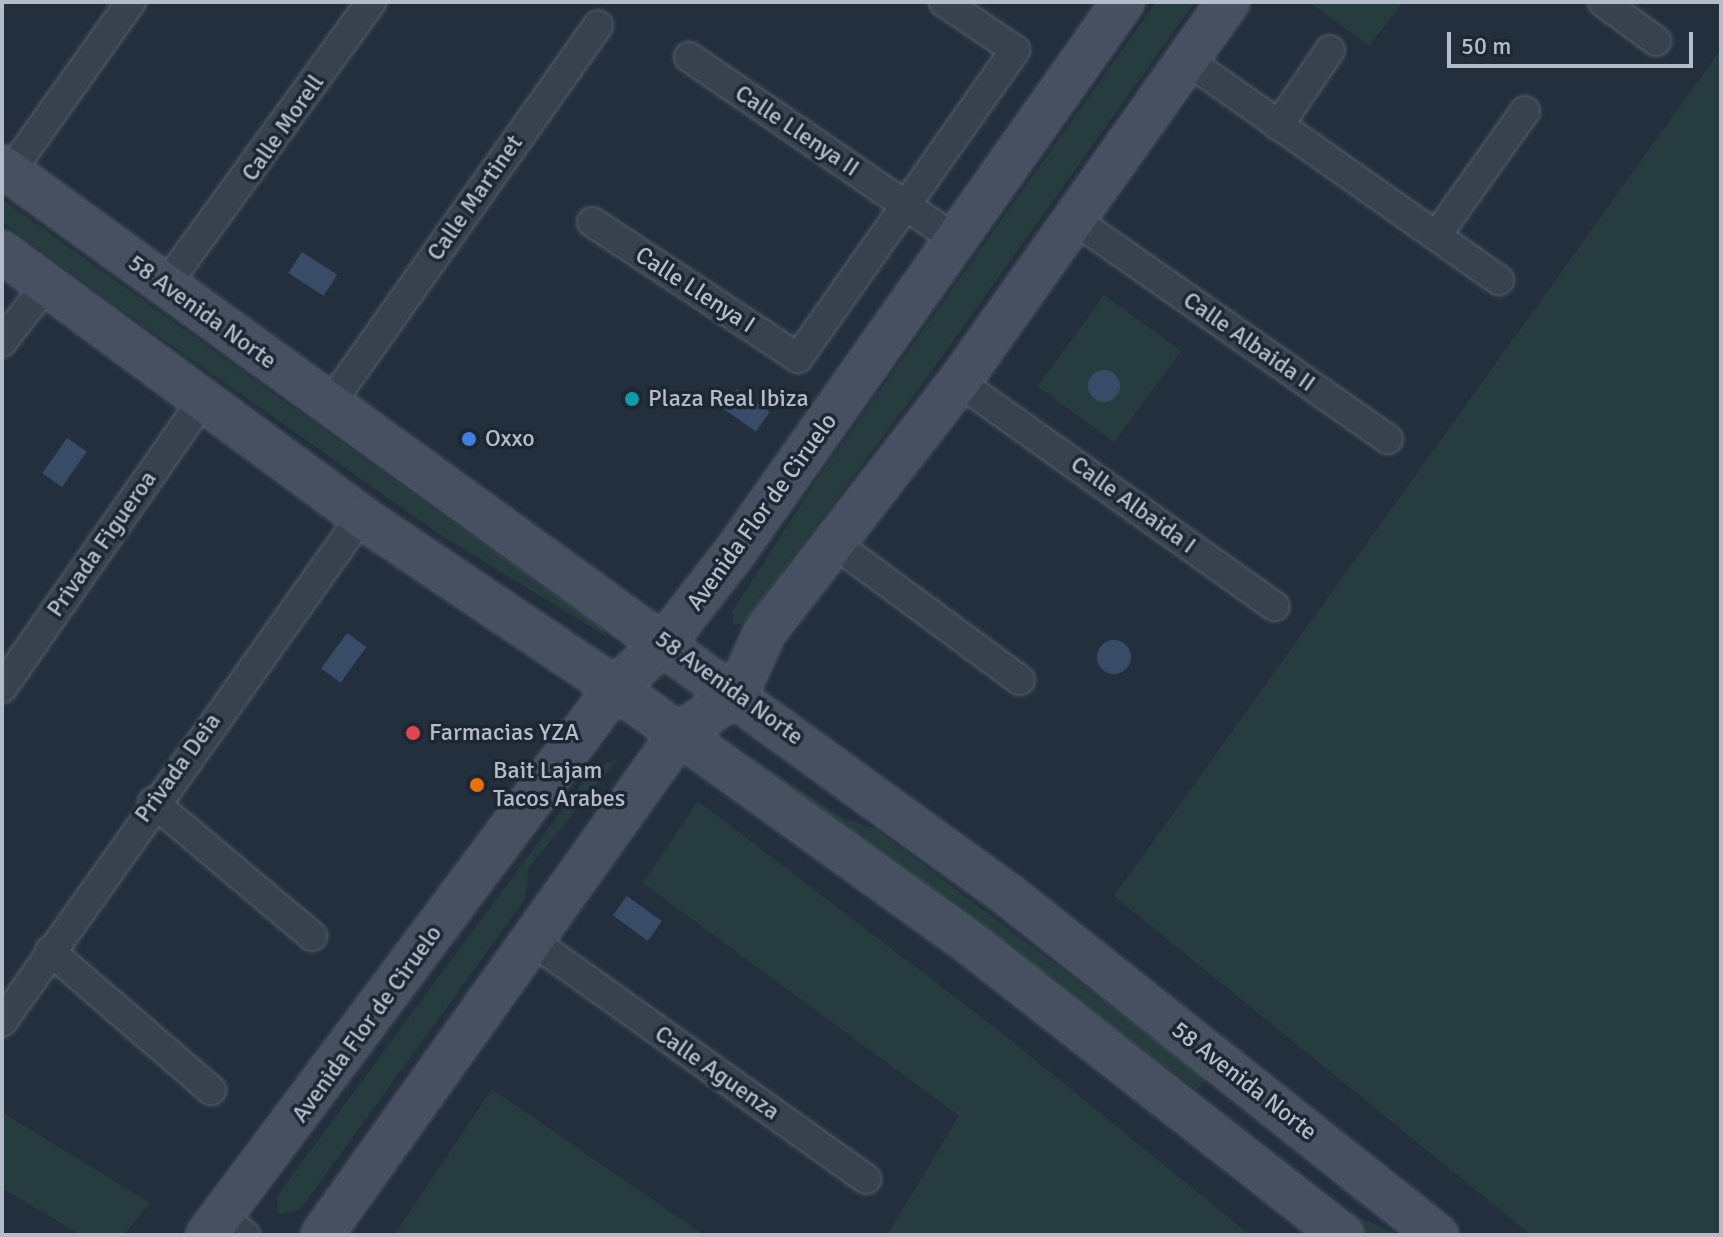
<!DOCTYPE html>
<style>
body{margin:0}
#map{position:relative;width:1723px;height:1237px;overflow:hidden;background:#242f3e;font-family:Signika,sans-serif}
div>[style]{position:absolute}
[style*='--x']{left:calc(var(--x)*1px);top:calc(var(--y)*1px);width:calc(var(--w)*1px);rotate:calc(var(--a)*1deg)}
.green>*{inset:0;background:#263c3f;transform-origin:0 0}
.water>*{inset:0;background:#394c67;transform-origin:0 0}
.round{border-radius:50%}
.roads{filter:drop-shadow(0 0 2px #565f6c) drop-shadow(0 0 2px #565f6c)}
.street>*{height:28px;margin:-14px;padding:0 14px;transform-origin:14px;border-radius:14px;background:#38414e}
.secondary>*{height:40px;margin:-20px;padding:0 20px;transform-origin:20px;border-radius:20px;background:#465061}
.dots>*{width:22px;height:22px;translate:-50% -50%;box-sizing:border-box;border:4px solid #1d2633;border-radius:50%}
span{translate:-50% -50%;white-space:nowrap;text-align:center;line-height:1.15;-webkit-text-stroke:7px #1d2633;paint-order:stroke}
.street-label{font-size:24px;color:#b4bcc9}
.poi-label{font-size:24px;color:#b4bcc9}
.left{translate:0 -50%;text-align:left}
.frame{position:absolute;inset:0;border:4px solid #b4bcc9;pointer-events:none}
.scale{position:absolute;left:1447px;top:32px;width:246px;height:36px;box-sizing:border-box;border:4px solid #b4bcc9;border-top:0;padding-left:10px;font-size:24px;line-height:28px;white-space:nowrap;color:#b4bcc9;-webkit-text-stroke:6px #1d2633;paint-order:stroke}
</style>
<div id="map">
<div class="green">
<i style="clip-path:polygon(1156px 2px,1195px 2px,924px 382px,744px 623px,733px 625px,732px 612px,819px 476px)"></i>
<i style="clip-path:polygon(1310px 2px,1403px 2px,1369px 46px)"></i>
<i style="clip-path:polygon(1721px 49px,1721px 1235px,1531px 1235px,1114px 896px)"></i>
<i style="clip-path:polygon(2px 199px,604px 630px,604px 635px,439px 534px,127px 314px,2px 222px)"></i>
<i style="left:1104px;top:295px;width:95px;height:113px;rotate:36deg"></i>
<i style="clip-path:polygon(739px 749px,841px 817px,876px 829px,1207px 1078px,1197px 1090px)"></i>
<i style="clip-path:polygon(618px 759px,529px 867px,525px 899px,300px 1210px,278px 1214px,277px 1196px,593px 768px)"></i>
<i style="clip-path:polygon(698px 801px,1002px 1033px,1250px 1235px,887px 1235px,959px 1116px,643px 883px)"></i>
<i style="clip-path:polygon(492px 1089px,704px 1235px,394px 1235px)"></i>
<i style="clip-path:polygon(2px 1112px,150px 1203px,124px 1235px,81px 1235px,2px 1188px)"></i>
<i style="clip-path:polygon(1263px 1146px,1348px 1212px,1400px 1235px,1366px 1235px,1257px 1149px)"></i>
</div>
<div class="water">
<i style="left:302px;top:252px;width:42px;height:25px;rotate:33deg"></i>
<i class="round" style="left:1088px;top:370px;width:32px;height:32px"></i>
<i style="left:737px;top:389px;width:40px;height:24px;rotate:35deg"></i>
<i style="left:67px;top:438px;width:24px;height:43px;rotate:35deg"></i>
<i style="left:347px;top:633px;width:24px;height:44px;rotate:36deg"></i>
<i class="round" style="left:1097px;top:640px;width:34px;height:34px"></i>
<i style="left:627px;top:896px;width:43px;height:24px;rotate:36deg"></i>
</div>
<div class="roads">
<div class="street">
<i style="--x:1603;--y:2;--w:66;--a:36.3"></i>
<i style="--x:689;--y:57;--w:327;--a:34.4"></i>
<i style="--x:1187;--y:60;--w:382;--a:35.2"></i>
<i style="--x:1278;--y:126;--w:92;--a:-55.6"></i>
<i style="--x:10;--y:172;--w:209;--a:-54.6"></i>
<i style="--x:1075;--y:220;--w:382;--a:35"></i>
<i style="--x:592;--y:222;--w:247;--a:33.4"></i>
<i style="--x:798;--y:358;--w:377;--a:-54.8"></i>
<i style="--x:1015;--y:50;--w:86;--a:-145.9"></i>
<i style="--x:1437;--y:235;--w:152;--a:-54.6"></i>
<i style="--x:165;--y:286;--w:351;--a:-54"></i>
<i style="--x:2;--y:342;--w:73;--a:-52.2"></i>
<i style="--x:959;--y:382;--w:387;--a:35.4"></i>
<i style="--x:330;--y:404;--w:464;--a:-54.7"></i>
<i style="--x:834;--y:543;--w:231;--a:36.4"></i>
<i style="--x:2;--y:688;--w:350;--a:-55.1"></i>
<i style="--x:153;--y:802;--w:208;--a:40.1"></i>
<i style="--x:534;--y:942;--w:408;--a:35.5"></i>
<i style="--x:50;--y:951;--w:213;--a:40.8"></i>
<i style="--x:2;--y:1022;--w:620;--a:-54.59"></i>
<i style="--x:220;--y:1218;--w:30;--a:34"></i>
</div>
<div class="secondary">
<i style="--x:2;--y:166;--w:1246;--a:35.92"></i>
<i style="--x:1011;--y:897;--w:544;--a:38.43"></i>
<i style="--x:2;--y:252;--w:446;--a:36.4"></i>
<i style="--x:361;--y:517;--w:306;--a:33.9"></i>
<i style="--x:615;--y:688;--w:443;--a:35.7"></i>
<i style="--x:975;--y:947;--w:467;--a:38.1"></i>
<i style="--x:207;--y:1235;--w:682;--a:-53.28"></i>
<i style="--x:615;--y:688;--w:69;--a:-42.7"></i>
<i style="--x:666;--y:641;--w:116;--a:-52.3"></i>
<i style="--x:737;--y:549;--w:669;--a:-54.79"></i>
<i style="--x:322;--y:1235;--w:615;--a:-54.53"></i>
<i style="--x:679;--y:734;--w:70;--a:-34.6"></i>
<i style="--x:737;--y:694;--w:68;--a:-65.7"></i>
<i style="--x:765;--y:632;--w:316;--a:-52.2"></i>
<i style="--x:959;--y:382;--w:466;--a:-54.7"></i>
</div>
</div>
<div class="dots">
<i style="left:632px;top:399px;background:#0f9aa8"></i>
<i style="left:469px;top:439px;background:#3f7fe0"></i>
<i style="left:413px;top:733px;background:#e0444e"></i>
<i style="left:477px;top:785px;background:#e8710a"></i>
</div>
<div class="street-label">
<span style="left:283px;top:128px;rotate:-55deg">Calle Morell</span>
<span style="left:797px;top:131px;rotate:34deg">Calle Llenya II</span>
<span style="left:475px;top:198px;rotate:-55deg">Calle Martinet</span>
<span style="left:695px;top:290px;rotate:33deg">Calle Llenya I</span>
<span style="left:202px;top:312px;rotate:36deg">58 Avenida Norte</span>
<span style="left:1249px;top:342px;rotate:35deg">Calle Albaida II</span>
<span style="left:1133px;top:505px;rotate:36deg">Calle Albaida I</span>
<span style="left:762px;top:512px;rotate:-54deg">Avenida Flor de Ciruelo</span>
<span style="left:102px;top:544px;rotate:-55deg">Privada Figueroa</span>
<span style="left:729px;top:688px;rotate:36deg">58 Avenida Norte</span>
<span style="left:178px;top:768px;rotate:-54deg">Privada Deia</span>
<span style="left:367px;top:1024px;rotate:-54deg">Avenida Flor de Ciruelo</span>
<span style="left:717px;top:1073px;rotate:35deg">Calle Aguenza</span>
<span style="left:1244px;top:1081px;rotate:38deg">58 Avenida Norte</span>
</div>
<div class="poi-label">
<span class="left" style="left:648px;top:399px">Plaza Real Ibiza</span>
<span class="left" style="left:485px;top:439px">Oxxo</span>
<span class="left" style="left:429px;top:733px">Farmacias YZA</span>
<span class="left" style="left:493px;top:785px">Bait Lajam<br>Tacos Arabes</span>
</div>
<div class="frame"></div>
<div class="scale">50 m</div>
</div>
